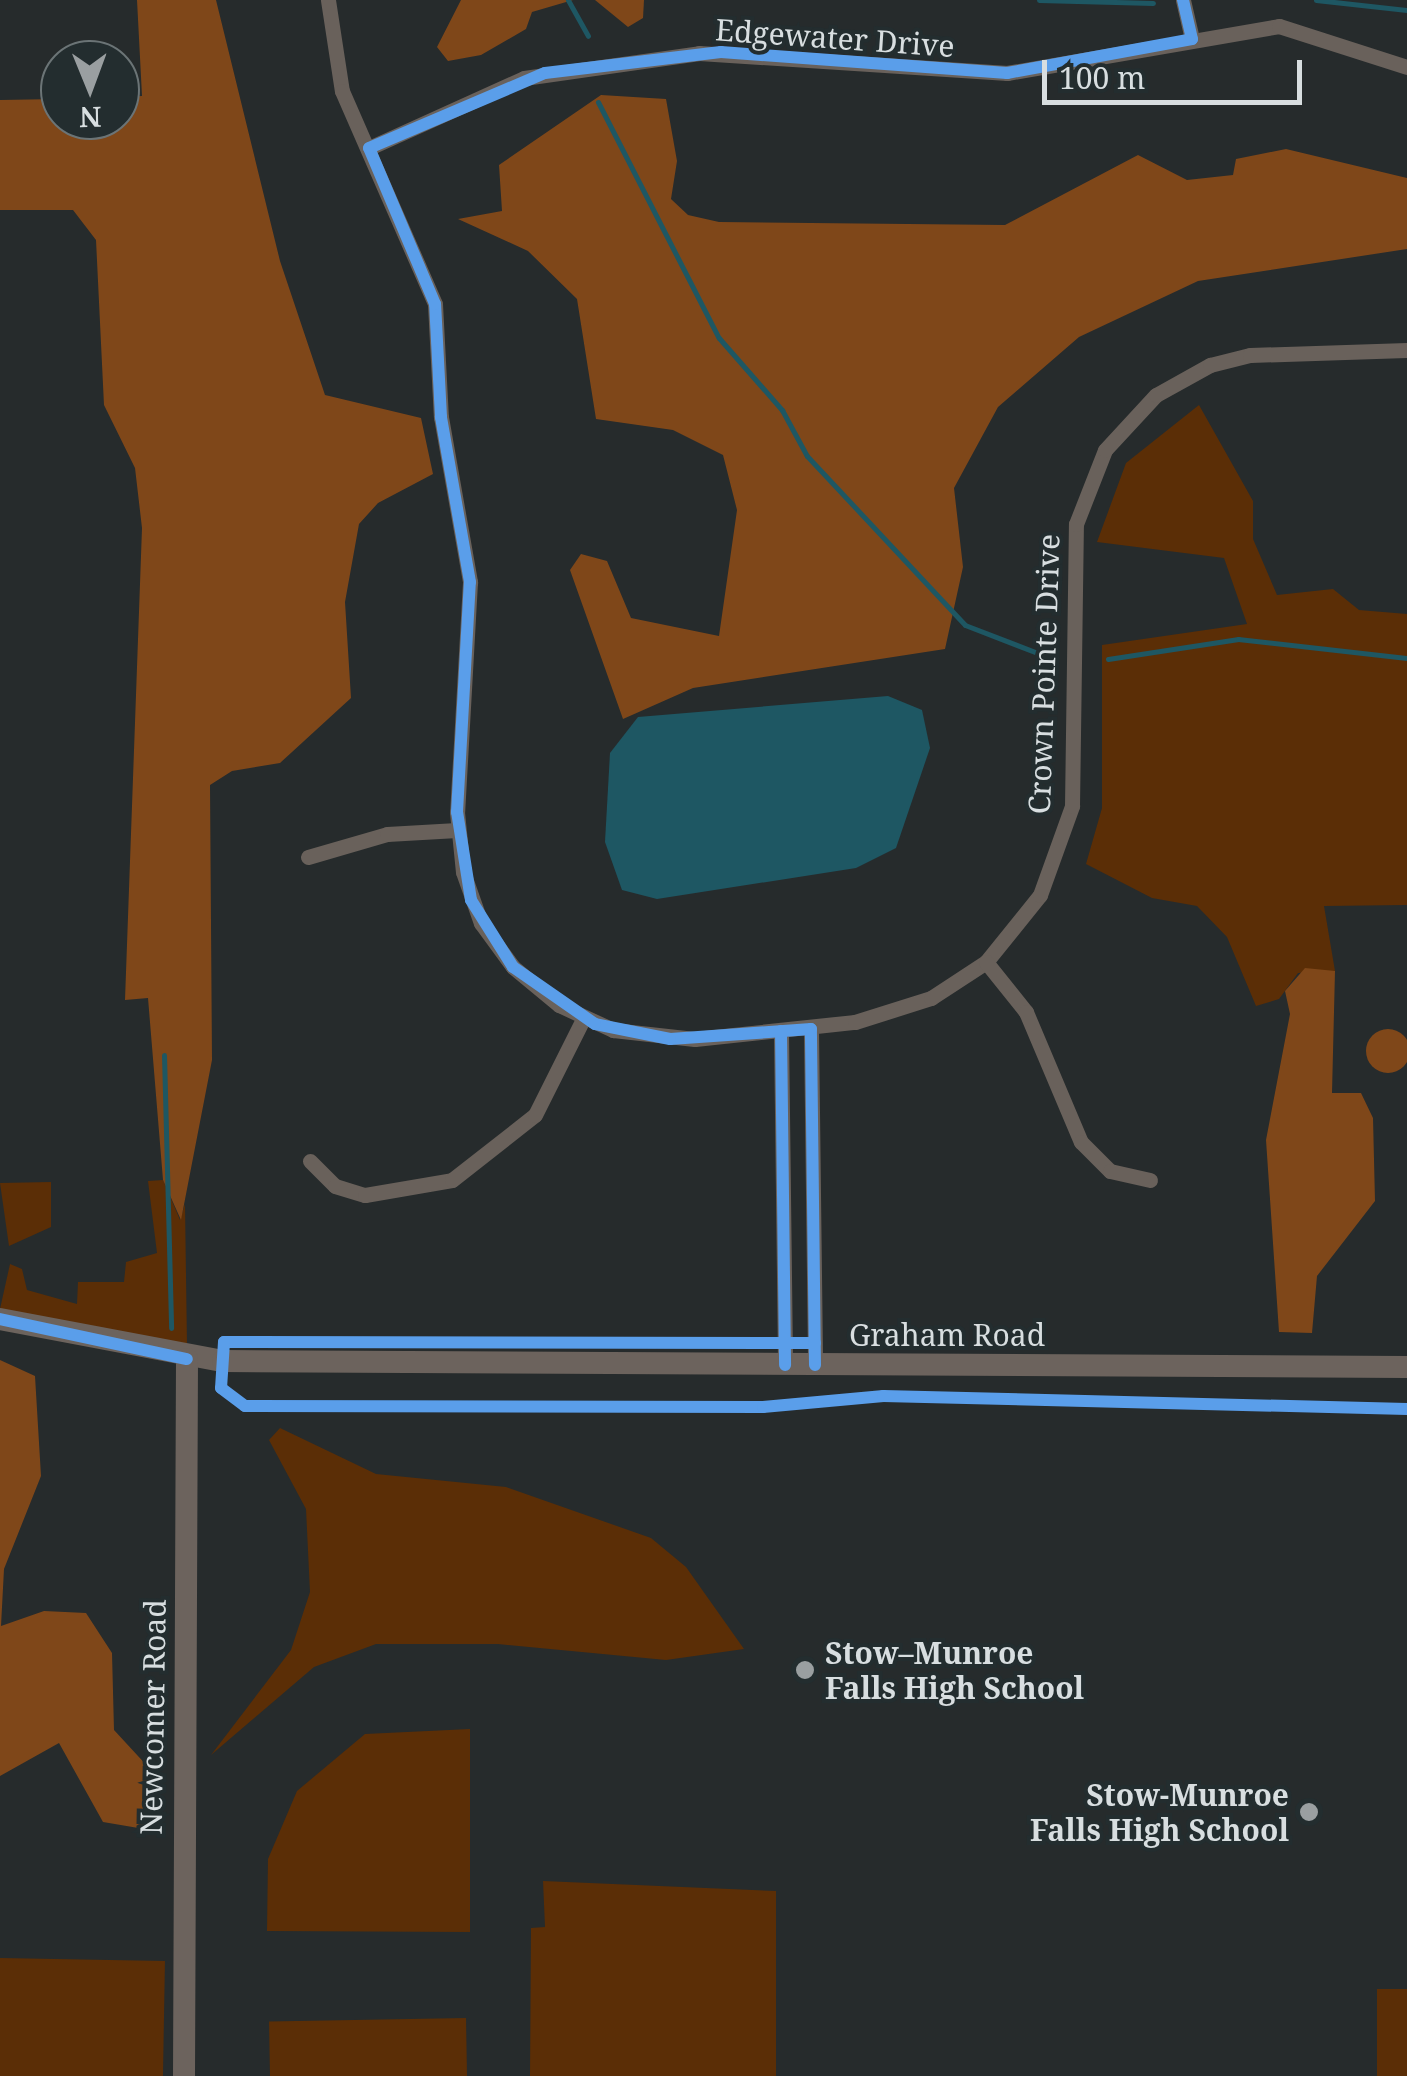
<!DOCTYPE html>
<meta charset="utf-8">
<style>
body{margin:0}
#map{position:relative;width:1407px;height:2076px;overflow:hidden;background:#262b2c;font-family:"Noto Serif",serif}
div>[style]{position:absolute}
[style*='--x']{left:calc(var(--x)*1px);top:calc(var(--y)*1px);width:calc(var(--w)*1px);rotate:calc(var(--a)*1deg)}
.green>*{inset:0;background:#5b2e06;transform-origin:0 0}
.forest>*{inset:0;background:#7f4719}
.round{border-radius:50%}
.water>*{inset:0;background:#1e5763}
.stream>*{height:5px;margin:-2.5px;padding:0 2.5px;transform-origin:2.5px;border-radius:2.5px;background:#1e5763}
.street>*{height:15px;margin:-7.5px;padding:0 7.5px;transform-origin:7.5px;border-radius:7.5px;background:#69615b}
.secondary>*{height:22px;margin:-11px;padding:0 11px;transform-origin:11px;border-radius:11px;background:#6c635d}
.cycleway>*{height:12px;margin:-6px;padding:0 6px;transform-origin:6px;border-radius:6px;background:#5a9eea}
.dots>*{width:28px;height:28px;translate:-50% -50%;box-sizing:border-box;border:5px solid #232d2f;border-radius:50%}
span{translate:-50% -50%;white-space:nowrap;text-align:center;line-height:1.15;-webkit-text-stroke:8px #232d2f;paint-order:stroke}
.street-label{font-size:30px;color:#d8dee0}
.poi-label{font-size:30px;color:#d8dee0;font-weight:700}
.left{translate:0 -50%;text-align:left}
.right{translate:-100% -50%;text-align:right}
.north{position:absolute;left:40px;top:40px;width:100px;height:100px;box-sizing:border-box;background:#232d2f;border:2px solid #6b7476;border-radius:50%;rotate:179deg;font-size:28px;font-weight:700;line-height:40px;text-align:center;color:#d8dee0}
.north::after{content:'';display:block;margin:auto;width:35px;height:45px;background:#9a9fa1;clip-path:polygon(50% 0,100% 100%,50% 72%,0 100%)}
.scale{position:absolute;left:1042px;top:60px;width:260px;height:45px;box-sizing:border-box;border:5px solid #d8dee0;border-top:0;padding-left:12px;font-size:30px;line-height:35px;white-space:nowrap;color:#d8dee0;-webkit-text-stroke:8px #232d2f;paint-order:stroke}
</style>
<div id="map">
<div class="green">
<i style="clip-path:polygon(1199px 405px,1253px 501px,1253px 539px,1277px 595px,1333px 589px,1359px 610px,1407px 614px,1407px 905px,1324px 906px,1335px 971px,1298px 973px,1279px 999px,1256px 1006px,1227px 937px,1197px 906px,1152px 898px,1086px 864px,1102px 808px,1102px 645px,1247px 624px,1224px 558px,1097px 542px,1126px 463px)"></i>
<i style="clip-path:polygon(163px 1180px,180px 1220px,185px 1204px,187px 1345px,0 1309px,10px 1264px,22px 1269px,27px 1290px,77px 1304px,78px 1282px,124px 1282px,126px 1262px,157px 1253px,148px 1181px)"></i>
<i style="clip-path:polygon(51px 1182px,51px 1227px,9px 1246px,0 1183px)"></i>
<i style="clip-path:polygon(280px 1428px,376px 1474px,506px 1487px,651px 1538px,686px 1567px,744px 1649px,666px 1660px,498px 1644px,376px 1644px,314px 1667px,211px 1755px,291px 1650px,310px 1592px,306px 1509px,269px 1440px)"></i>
<i style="clip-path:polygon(470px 1729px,470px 1932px,267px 1931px,268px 1859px,297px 1791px,365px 1734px)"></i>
<i style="clip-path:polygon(543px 1881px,776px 1891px,776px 2076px,530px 2076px,531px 1928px,545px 1927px)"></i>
<i style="left:0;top:1958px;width:165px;height:118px;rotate:1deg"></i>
<i style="left:1377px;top:1989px;width:30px;height:87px"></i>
<i style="left:466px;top:2018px;width:58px;height:197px;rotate:89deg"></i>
</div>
<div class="forest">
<i style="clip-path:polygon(137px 0,216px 0,280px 261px,325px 395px,421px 418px,433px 474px,378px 503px,359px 524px,345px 602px,351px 698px,280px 763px,232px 771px,210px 785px,212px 1060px,181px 1220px,163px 1180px,148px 998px,125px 1000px,142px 528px,135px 468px,104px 405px,96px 240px,73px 210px,0 210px,0 100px,60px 99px,60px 120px,120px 120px,120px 97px,142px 96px)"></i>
<i style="clip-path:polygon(461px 0,573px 0,532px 12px,526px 29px,481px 55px,448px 61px,437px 47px)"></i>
<i style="clip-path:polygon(595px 0,644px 0,643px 18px,628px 27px)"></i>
<i style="clip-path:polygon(601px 95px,666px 99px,677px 161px,671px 199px,688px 215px,719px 222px,1005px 225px,1138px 155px,1187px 180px,1233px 175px,1236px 159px,1286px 149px,1407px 178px,1407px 249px,1198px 281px,1079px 337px,998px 407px,954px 488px,963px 567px,945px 649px,693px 688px,623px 719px,570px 570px,581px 554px,607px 561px,631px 618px,719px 636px,737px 510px,723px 455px,673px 430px,596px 419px,577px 299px,528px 251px,458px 219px,502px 211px,499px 165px)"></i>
<i style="clip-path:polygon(1305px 968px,1335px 971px,1332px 1093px,1361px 1093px,1373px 1118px,1375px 1201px,1317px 1276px,1312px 1333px,1279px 1332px,1266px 1140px,1290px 1014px,1285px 991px)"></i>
<i class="round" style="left:1366px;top:1029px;width:44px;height:44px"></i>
<i style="clip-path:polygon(0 1360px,35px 1376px,41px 1476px,4px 1569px,1px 1626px,44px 1611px,86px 1613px,112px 1653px,114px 1730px,150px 1769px,156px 1831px,103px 1822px,59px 1743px,0 1776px)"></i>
</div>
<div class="water">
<i style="clip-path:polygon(888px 696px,922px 710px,930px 748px,896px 848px,856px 868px,657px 899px,622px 890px,605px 842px,610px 753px,638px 717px)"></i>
</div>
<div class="stream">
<i style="--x:568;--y:0;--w:41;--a:60.9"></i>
<i style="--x:1039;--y:0;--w:114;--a:1.5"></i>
<i style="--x:1316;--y:0;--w:92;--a:6.3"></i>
<i style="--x:598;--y:102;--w:265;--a:62.9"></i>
<i style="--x:719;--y:338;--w:96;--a:48.8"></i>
<i style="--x:782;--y:410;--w:52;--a:61.5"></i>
<i style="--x:807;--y:456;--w:231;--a:46.9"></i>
<i style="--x:965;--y:625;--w:89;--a:21.1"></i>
<i style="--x:1108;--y:659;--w:132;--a:-8.7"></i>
<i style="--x:1238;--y:639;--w:170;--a:6.4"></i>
<i style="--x:164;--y:1055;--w:273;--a:88.5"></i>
</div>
<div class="street">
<i style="--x:328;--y:0;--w:92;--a:81.3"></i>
<i style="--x:342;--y:91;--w:232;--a:66.4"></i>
<i style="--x:435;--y:304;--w:113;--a:87"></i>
<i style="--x:441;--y:417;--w:168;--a:80"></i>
<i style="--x:470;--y:582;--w:230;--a:93.2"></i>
<i style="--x:457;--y:812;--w:60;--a:84.3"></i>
<i style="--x:463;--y:872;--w:54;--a:70.6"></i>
<i style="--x:481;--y:923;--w:54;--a:54"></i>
<i style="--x:513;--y:967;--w:60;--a:39.6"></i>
<i style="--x:559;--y:1005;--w:60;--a:24.8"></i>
<i style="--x:613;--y:1030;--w:82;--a:6.3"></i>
<i style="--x:695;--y:1039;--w:161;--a:-6.1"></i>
<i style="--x:855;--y:1022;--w:80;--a:-17.5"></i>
<i style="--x:931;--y:998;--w:66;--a:-33.2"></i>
<i style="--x:986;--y:962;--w:86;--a:-51.1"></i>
<i style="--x:1040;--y:895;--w:95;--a:-70.2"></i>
<i style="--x:1072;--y:806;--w:282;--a:-89.2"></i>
<i style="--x:1076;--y:524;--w:79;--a:-68.6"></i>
<i style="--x:1105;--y:450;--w:75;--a:-47.2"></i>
<i style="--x:1156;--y:395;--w:62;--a:-29.1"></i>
<i style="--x:1210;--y:365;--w:41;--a:-14"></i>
<i style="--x:1250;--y:355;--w:157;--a:-1.8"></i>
<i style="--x:1183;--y:0;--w:40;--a:77"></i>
<i style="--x:369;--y:148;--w:170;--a:-24.3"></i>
<i style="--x:524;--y:78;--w:177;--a:-8.1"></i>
<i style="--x:699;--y:53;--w:309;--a:3.7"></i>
<i style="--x:1007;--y:73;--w:276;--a:-9.8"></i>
<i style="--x:1279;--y:26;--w:134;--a:17.8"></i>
<i style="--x:308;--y:857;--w:82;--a:-16.2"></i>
<i style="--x:387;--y:834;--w:70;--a:-3.3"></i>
<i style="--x:986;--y:962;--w:64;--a:51.3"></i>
<i style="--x:1026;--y:1012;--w:141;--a:67.1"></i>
<i style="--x:1081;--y:1142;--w:41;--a:45"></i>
<i style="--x:1110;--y:1171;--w:41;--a:12.7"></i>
<i style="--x:811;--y:1029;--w:336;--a:89.3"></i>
<i style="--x:781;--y:1031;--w:334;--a:89.3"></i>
<i style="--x:310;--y:1161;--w:35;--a:45"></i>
<i style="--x:335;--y:1186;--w:31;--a:17"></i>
<i style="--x:365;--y:1195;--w:88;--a:-9.8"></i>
<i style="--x:452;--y:1180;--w:105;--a:-38.1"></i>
<i style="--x:535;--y:1115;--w:107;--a:-63.4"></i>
</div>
<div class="secondary">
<i style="--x:0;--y:1319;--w:227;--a:10.7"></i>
<i style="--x:223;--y:1361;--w:1184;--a:0.29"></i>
<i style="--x:184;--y:2076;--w:717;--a:-89.76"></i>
</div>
<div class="cycleway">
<i style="--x:781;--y:1031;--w:334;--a:89.3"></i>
<i style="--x:0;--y:1319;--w:191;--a:12.1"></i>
<i style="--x:815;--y:1343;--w:591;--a:-179.9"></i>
<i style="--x:224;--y:1342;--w:46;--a:93.7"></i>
<i style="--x:221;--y:1388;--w:30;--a:37"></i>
<i style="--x:245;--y:1406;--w:518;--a:0.11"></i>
<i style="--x:763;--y:1407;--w:121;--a:-5.2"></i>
<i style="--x:883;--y:1396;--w:524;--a:1.42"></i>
<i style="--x:815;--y:1365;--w:336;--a:-90.7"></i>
<i style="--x:811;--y:1029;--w:141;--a:175.9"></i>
<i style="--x:670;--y:1039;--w:76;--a:-168.7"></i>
<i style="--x:595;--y:1024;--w:100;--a:-145.2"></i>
<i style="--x:513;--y:967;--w:79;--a:-122.1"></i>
<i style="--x:471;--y:900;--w:89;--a:-99"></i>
<i style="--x:457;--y:812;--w:230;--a:-86.8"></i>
<i style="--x:470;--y:582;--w:168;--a:-100"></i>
<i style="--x:441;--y:417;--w:113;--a:-93"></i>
<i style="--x:435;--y:304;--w:169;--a:-112.9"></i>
<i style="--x:369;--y:148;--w:191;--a:-23.1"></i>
<i style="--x:545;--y:73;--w:177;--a:-6.8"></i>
<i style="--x:721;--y:52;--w:287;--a:4.2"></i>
<i style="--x:1007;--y:73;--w:188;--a:-10.4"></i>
<i style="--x:1192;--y:39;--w:40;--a:-103"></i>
</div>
<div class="dots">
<i style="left:805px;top:1670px;background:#9a9fa1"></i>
<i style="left:1309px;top:1812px;background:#9a9fa1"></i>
</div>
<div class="street-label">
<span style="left:835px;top:38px;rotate:4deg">Edgewater Drive</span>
<span style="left:1044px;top:674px;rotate:-88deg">Crown Pointe Drive</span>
<span style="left:947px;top:1335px">Graham Road</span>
<span style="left:153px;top:1717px;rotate:-89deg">Newcomer Road</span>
</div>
<div class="poi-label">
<span class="left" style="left:825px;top:1670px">Stow–Munroe<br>Falls High School</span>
<span class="right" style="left:1289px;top:1812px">Stow-Munroe<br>Falls High School</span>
</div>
<div class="north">N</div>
<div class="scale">100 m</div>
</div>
